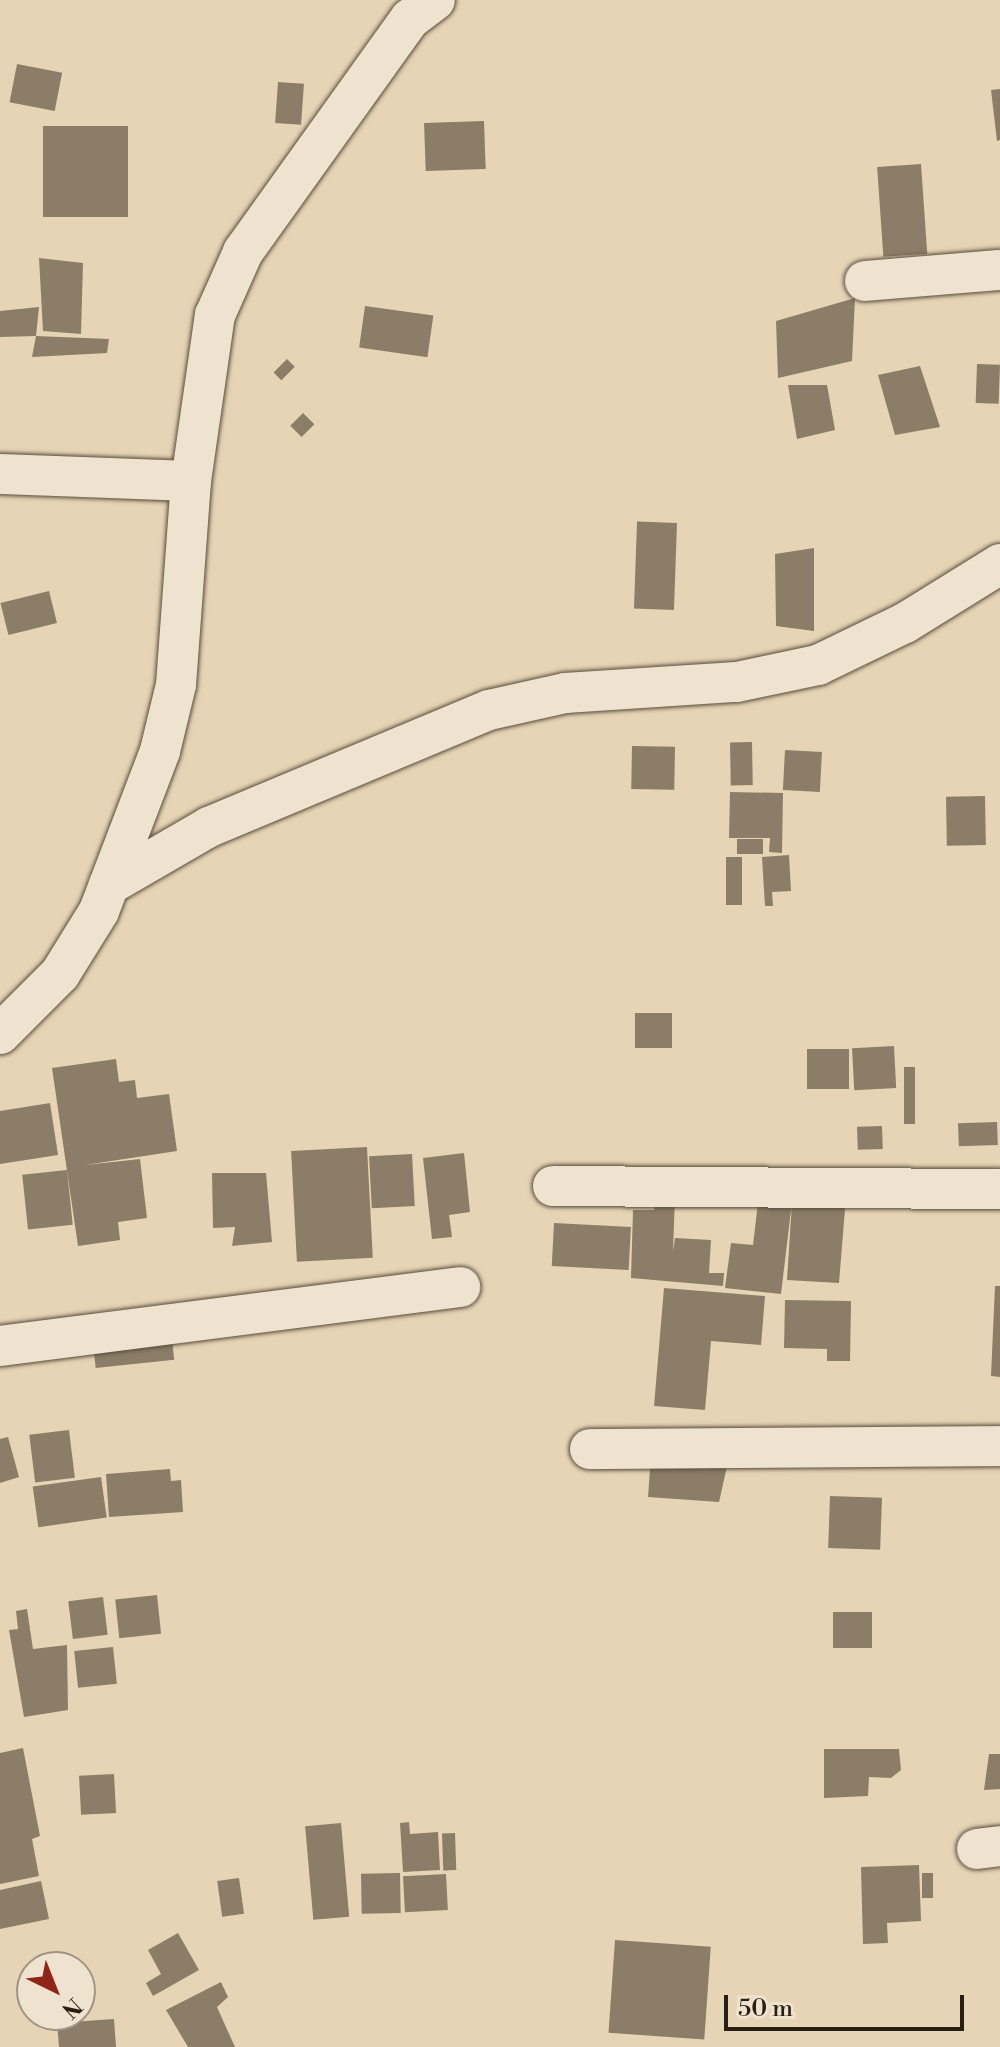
<!DOCTYPE html>
<style>
body{margin:0}
#map{position:relative;width:1000px;height:2047px;overflow:hidden;background:#e7d4b6;font-family:"Libre Bodoni",serif}
div>[style]{position:absolute}
[style*='--x']{left:calc(var(--x)*1px);top:calc(var(--y)*1px);width:calc(var(--w)*1px);rotate:calc(var(--a)*1deg)}
.building>*{inset:0;background:#8b7d68;transform-origin:0 0}
.roads{filter:drop-shadow(0 0 2px #584c3c) drop-shadow(0 0 2px #584c3c)}
.minor>*{height:40px;margin:-20px;padding:0 20px;transform-origin:20px;border-radius:20px;background:#efe3d0}
span{translate:-50% -50%;white-space:nowrap;text-align:center;line-height:1.15;-webkit-text-stroke:6px #efe3d0;paint-order:stroke}
.north{position:absolute;left:16px;top:1951px;width:80px;height:80px;box-sizing:border-box;background:#efe3d0;border:2px solid #9f9485;border-radius:50%;rotate:137deg;font-size:22px;font-weight:700;line-height:32px;text-align:center;color:#281e14}
.north::after{content:'';display:block;margin:auto;width:28px;height:36px;background:#8f2418;clip-path:polygon(50% 0,100% 100%,50% 72%,0 100%)}
.scale{position:absolute;left:724px;top:1995px;width:240px;height:36px;box-sizing:border-box;border:4px solid #281e14;border-top:0;padding-left:10px;font-size:24px;line-height:28px;white-space:nowrap;color:#281e14;-webkit-text-stroke:6px #efe3d0;paint-order:stroke}
</style>
<div id="map">
<div class="building">
<i style="left:17px;top:64px;width:46px;height:39px;rotate:11deg"></i>
<i style="left:278px;top:82px;width:26px;height:41px;rotate:4deg"></i>
<i style="clip-path:polygon(1000px 89px,1000px 140px,997px 141px,991px 90px)"></i>
<i style="left:484px;top:121px;width:48px;height:60px;rotate:88deg"></i>
<i style="left:43px;top:126px;width:85px;height:91px"></i>
<i style="left:921px;top:164px;width:90px;height:44px;rotate:86deg"></i>
<i style="clip-path:polygon(39px 258px,83px 263px,81px 334px,43px 331px)"></i>
<i style="clip-path:polygon(855px 298px,852px 361px,778px 378px,776px 321px)"></i>
<i style="left:365px;top:306px;width:69px;height:42px;rotate:8deg"></i>
<i style="clip-path:polygon(39px 307px,36px 336px,109px 339px,107px 353px,32px 357px,36px 336px,0 337px,0 311px)"></i>
<i style="left:287px;top:359px;width:11px;height:19px;rotate:45deg"></i>
<i style="left:977px;top:364px;width:23px;height:39px;rotate:2deg"></i>
<i style="clip-path:polygon(920px 366px,940px 427px,895px 435px,878px 375px)"></i>
<i style="clip-path:polygon(788px 385px,827px 385px,835px 430px,797px 439px)"></i>
<i style="left:303px;top:413px;width:16px;height:18px;rotate:45deg"></i>
<i style="left:677px;top:523px;width:87px;height:40px;rotate:92deg"></i>
<i style="clip-path:polygon(814px 548px,814px 631px,776px 626px,775px 554px)"></i>
<i style="left:49px;top:591px;width:33px;height:50px;rotate:76deg"></i>
<i style="left:752px;top:742px;width:43px;height:22px;rotate:89deg"></i>
<i style="left:632px;top:746px;width:43px;height:43px;rotate:1deg"></i>
<i style="left:785px;top:750px;width:37px;height:40px;rotate:3deg"></i>
<i style="clip-path:polygon(730px 792px,783px 793px,782px 853px,769px 852px,770px 838px,729px 838px)"></i>
<i style="left:985px;top:796px;width:49px;height:39px;rotate:89deg"></i>
<i style="left:737px;top:839px;width:26px;height:15px"></i>
<i style="clip-path:polygon(789px 855px,791px 891px,772px 892px,773px 906px,765px 906px,762px 857px)"></i>
<i style="left:726px;top:857px;width:16px;height:48px"></i>
<i style="left:635px;top:1013px;width:37px;height:35px"></i>
<i style="left:894px;top:1046px;width:42px;height:42px;rotate:87deg"></i>
<i style="left:807px;top:1049px;width:42px;height:40px"></i>
<i style="clip-path:polygon(116px 1059px,119px 1082px,135px 1080px,137px 1098px,169px 1094px,177px 1151px,85px 1165px,140px 1159px,147px 1218px,118px 1222px,120px 1240px,78px 1246px,52px 1068px)"></i>
<i style="left:904px;top:1067px;width:11px;height:57px"></i>
<i style="clip-path:polygon(50px 1103px,58px 1155px,0 1164px,0 1111px)"></i>
<i style="left:997px;top:1122px;width:23px;height:39px;rotate:88deg"></i>
<i style="left:882px;top:1126px;width:23px;height:25px;rotate:88deg"></i>
<i style="left:367px;top:1147px;width:111px;height:76px;rotate:87deg"></i>
<i style="clip-path:polygon(464px 1153px,470px 1212px,449px 1215px,452px 1237px,432px 1239px,423px 1158px)"></i>
<i style="left:412px;top:1154px;width:52px;height:43px;rotate:87deg"></i>
<i style="left:67px;top:1170px;width:55px;height:45px;rotate:84deg"></i>
<i style="clip-path:polygon(212px 1173px,266px 1173px,272px 1242px,232px 1246px,235px 1227px,213px 1228px)"></i>
<i style="clip-path:polygon(759px 1194px,846px 1197px,839px 1283px,787px 1280px,792px 1202px,781px 1294px,725px 1288px,731px 1243px,753px 1245px)"></i>
<i style="clip-path:polygon(655px 1195px,675px 1195px,673px 1252px,675px 1238px,711px 1240px,709px 1273px,724px 1273px,723px 1286px,631px 1278px,633px 1210px,654px 1210px)"></i>
<i style="left:554px;top:1223px;width:77px;height:43px;rotate:3deg"></i>
<i style="clip-path:polygon(995px 1286px,1000px 1286px,1000px 1377px,991px 1376px)"></i>
<i style="clip-path:polygon(664px 1288px,765px 1296px,761px 1345px,711px 1341px,705px 1410px,654px 1406px)"></i>
<i style="clip-path:polygon(785px 1300px,851px 1301px,850px 1361px,827px 1361px,827px 1349px,784px 1348px)"></i>
<i style="left:171px;top:1329px;width:31px;height:79px;rotate:84deg"></i>
<i style="left:69px;top:1430px;width:48px;height:40px;rotate:83deg"></i>
<i style="clip-path:polygon(8px 1437px,19px 1477px,0 1483px,0 1439px)"></i>
<i style="clip-path:polygon(730px 1453px,719px 1502px,648px 1497px,651px 1455px)"></i>
<i style="clip-path:polygon(170px 1469px,171px 1481px,181px 1480px,183px 1512px,109px 1517px,106px 1474px)"></i>
<i style="left:101px;top:1477px;width:41px;height:69px;rotate:82deg"></i>
<i style="left:830px;top:1496px;width:52px;height:52px;rotate:2deg"></i>
<i style="left:157px;top:1595px;width:39px;height:42px;rotate:84deg"></i>
<i style="left:103px;top:1597px;width:38px;height:35px;rotate:83deg"></i>
<i style="clip-path:polygon(27px 1609px,33px 1649px,67px 1645px,68px 1710px,24px 1717px,9px 1630px,18px 1629px,16px 1611px)"></i>
<i style="left:872px;top:1612px;width:36px;height:39px;rotate:90deg"></i>
<i style="left:113px;top:1647px;width:37px;height:39px;rotate:84deg"></i>
<i style="clip-path:polygon(23px 1748px,40px 1836px,32px 1839px,39px 1876px,0 1884px,0 1753px)"></i>
<i style="clip-path:polygon(824px 1749px,899px 1749px,901px 1770px,891px 1778px,869px 1777px,868px 1796px,824px 1798px)"></i>
<i style="clip-path:polygon(989px 1754px,1000px 1754px,1000px 1789px,984px 1790px)"></i>
<i style="left:114px;top:1774px;width:39px;height:35px;rotate:87deg"></i>
<i style="clip-path:polygon(409px 1822px,410px 1834px,438px 1832px,440px 1870px,403px 1872px,400px 1823px)"></i>
<i style="left:341px;top:1823px;width:94px;height:36px;rotate:85deg"></i>
<i style="left:455px;top:1833px;width:37px;height:13px;rotate:88deg"></i>
<i style="clip-path:polygon(919px 1865px,921px 1921px,887px 1923px,888px 1943px,863px 1944px,861px 1867px)"></i>
<i style="left:400px;top:1873px;width:40px;height:39px;rotate:89deg"></i>
<i style="left:922px;top:1873px;width:11px;height:25px"></i>
<i style="left:446px;top:1874px;width:36px;height:43px;rotate:87deg"></i>
<i style="left:239px;top:1878px;width:36px;height:22px;rotate:82deg"></i>
<i style="clip-path:polygon(41px 1881px,49px 1919px,0 1929px,0 1890px)"></i>
<i style="clip-path:polygon(178px 1933px,199px 1970px,153px 1996px,146px 1983px,161px 1974px,148px 1950px)"></i>
<i style="left:615px;top:1940px;width:96px;height:93px;rotate:4deg"></i>
<i style="clip-path:polygon(221px 1982px,228px 1997px,217px 2007px,235px 2047px,188px 2047px,166px 2010px)"></i>
<i style="clip-path:polygon(114px 2019px,116px 2047px,59px 2047px,57px 2023px)"></i>
</div>
<div class="roads">
<div class="minor">
<i style="--x:865;--y:281;--w:135;--a:-4.7"></i>
<i style="--x:0;--y:474;--w:191;--a:2.1"></i>
<i style="--x:109;--y:885;--w:116;--a:-30.1"></i>
<i style="--x:209;--y:827;--w:303;--a:-22.7"></i>
<i style="--x:489;--y:710;--w:78;--a:-12.6"></i>
<i style="--x:565;--y:693;--w:172;--a:-3.7"></i>
<i style="--x:737;--y:682;--w:83;--a:-11.9"></i>
<i style="--x:818;--y:665;--w:97;--a:-25.8"></i>
<i style="--x:905;--y:623;--w:112;--a:-31.8"></i>
<i style="--x:0;--y:1034;--w:85;--a:-45"></i>
<i style="--x:60;--y:974;--w:74;--a:-58.2"></i>
<i style="--x:99;--y:911;--w:171;--a:-69.1"></i>
<i style="--x:160;--y:751;--w:68;--a:-76.4"></i>
<i style="--x:176;--y:685;--w:205;--a:-85.8"></i>
<i style="--x:191;--y:481;--w:168;--a:-81.8"></i>
<i style="--x:215;--y:315;--w:69;--a:-66"></i>
<i style="--x:243;--y:252;--w:287;--a:-54.4"></i>
<i style="--x:410;--y:19;--w:31;--a:-37"></i>
<i style="--x:553;--y:1186;--w:447;--a:0.4"></i>
<i style="--x:0;--y:1346;--w:464;--a:-7.3"></i>
<i style="--x:590;--y:1449;--w:410;--a:-0.4"></i>
<i style="--x:977;--y:1849;--w:23;--a:-7"></i>
</div>
</div>
<div class="north">N</div>
<div class="scale">50 m</div>
</div>
